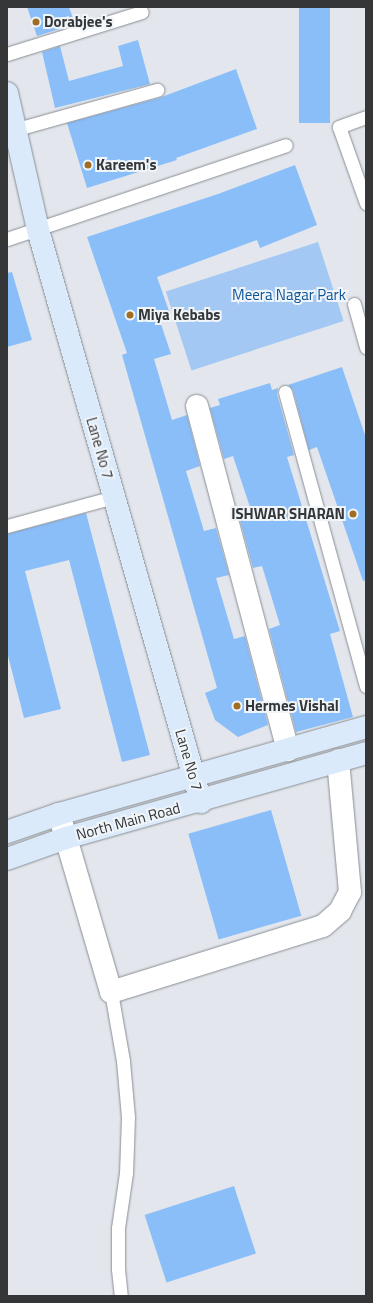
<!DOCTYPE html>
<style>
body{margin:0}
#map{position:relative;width:373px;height:1303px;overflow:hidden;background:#e3e7ed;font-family:"Titillium Web",sans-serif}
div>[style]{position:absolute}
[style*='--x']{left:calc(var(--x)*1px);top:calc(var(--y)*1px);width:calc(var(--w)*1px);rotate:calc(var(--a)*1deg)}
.green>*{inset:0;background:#a2c8f3;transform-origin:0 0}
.building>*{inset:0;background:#8abef9;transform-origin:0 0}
.roads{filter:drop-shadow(0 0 1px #898e93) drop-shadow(0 0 1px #898e93)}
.service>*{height:13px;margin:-6.5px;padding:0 6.5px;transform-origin:6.5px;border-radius:6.5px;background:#fff}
.minor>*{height:22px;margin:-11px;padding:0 11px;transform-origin:11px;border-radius:11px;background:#fff}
.secondary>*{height:22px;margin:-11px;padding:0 11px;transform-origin:11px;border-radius:11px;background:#dbeafb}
.dots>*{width:11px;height:11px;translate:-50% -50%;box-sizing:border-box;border:2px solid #f0f5fa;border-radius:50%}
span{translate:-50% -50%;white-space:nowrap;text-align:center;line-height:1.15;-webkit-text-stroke:4px #f0f5fa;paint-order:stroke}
.poi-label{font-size:15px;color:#343638;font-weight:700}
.left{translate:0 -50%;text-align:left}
.right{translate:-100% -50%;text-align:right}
.park-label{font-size:15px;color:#0f5596}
.street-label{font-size:15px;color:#343638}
.frame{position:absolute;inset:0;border:8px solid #343638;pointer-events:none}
</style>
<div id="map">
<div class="green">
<i style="left:318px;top:242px;width:83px;height:160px;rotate:72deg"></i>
</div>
<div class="building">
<i style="clip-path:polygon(27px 7px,69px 7px,75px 24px,37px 36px)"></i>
<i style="left:299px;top:7px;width:31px;height:116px"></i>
<i style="clip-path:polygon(138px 40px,150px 84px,55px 108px,42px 52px,60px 46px,69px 81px,123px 66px,118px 46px)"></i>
<i style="clip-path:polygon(236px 69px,257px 129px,176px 158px,177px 160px,87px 188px,67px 123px,159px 98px)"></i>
<i style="clip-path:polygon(295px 165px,317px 225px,260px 248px,257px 240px,157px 277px,169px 311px,158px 315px,171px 354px,154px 359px,172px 420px,187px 415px,200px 466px,186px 471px,204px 531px,216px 528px,229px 575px,216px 578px,234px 639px,245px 636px,268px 725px,238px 737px,215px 720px,205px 693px,217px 688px,122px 355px,127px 353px,87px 237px,218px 194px)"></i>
<i style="clip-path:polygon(12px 272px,32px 340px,7px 347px,7px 273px)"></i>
<i style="clip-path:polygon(342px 367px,366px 438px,366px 580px,363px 581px,317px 447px,309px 450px,293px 390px,288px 385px)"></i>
<i style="clip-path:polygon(270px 383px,272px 390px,278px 388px,277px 394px,294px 455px,287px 457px,340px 631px,330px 634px,353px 717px,296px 732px,269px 629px,280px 625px,262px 566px,253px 568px,240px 520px,253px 516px,233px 456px,224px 459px,210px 408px,220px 405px,218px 399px)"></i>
<i style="clip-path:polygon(86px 513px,150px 755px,122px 762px,69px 560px,25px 571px,61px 709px,24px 718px,7px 652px,7px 534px)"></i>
<i style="left:271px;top:810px;width:110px;height:86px;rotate:74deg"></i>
<i style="left:234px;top:1186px;width:71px;height:94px;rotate:72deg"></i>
</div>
<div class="roads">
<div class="service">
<i style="--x:7;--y:54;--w:141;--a:-17.3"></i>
<i style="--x:366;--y:117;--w:29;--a:160"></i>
<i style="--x:339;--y:127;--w:81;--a:70.4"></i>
<i style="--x:10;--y:131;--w:153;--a:-15.6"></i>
<i style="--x:7;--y:239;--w:294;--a:-18.6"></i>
<i style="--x:354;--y:304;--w:45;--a:74.4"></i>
<i style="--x:285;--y:392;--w:305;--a:74.6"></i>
<i style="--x:7;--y:526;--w:111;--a:-15.2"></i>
<i style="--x:111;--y:992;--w:70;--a:80.1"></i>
<i style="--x:123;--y:1061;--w:56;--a:84.9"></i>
<i style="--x:128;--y:1117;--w:56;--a:92"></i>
<i style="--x:126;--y:1173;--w:56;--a:98.3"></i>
<i style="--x:118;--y:1228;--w:41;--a:90"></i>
<i style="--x:118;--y:1269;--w:27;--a:84"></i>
</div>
<div class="minor">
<i style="--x:197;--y:406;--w:356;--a:75.2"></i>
<i style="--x:59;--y:814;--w:185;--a:73.7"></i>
<i style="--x:111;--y:992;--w:222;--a:-17.3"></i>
<i style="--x:323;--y:926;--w:23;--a:-41"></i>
<i style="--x:340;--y:911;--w:21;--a:-62"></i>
<i style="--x:350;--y:892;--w:132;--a:-95.2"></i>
</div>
<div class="secondary">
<i style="--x:7;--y:93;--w:140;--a:77.2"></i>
<i style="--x:38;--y:230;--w:595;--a:74.09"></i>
<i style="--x:7;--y:832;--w:55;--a:-19.1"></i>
<i style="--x:59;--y:814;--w:319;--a:-15.8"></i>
<i style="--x:7;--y:859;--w:63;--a:-19.6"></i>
<i style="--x:66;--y:838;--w:312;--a:-15.8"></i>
</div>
</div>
<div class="dots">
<i style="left:36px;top:22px;background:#9f6d23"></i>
<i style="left:88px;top:165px;background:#9f6d23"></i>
<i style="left:130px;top:315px;background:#9f6d23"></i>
<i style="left:353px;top:514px;background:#9f6d23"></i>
<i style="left:237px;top:706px;background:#9f6d23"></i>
</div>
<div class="poi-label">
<span class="left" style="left:44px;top:22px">Dorabjee's</span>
<span class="left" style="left:96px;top:165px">Kareem's</span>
<span class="left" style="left:138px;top:315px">Miya Kebabs</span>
<span class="right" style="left:345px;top:514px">ISHWAR SHARAN</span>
<span class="left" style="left:245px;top:706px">Hermes Vishal</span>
</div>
<div class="park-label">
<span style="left:289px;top:295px">Meera Nagar Park</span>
</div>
<div class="street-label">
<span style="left:100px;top:448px;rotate:74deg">Lane No 7</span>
<span style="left:189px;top:760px;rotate:74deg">Lane No 7</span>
<span style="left:128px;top:821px;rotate:-15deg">North Main Road</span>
</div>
<div class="frame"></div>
</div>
